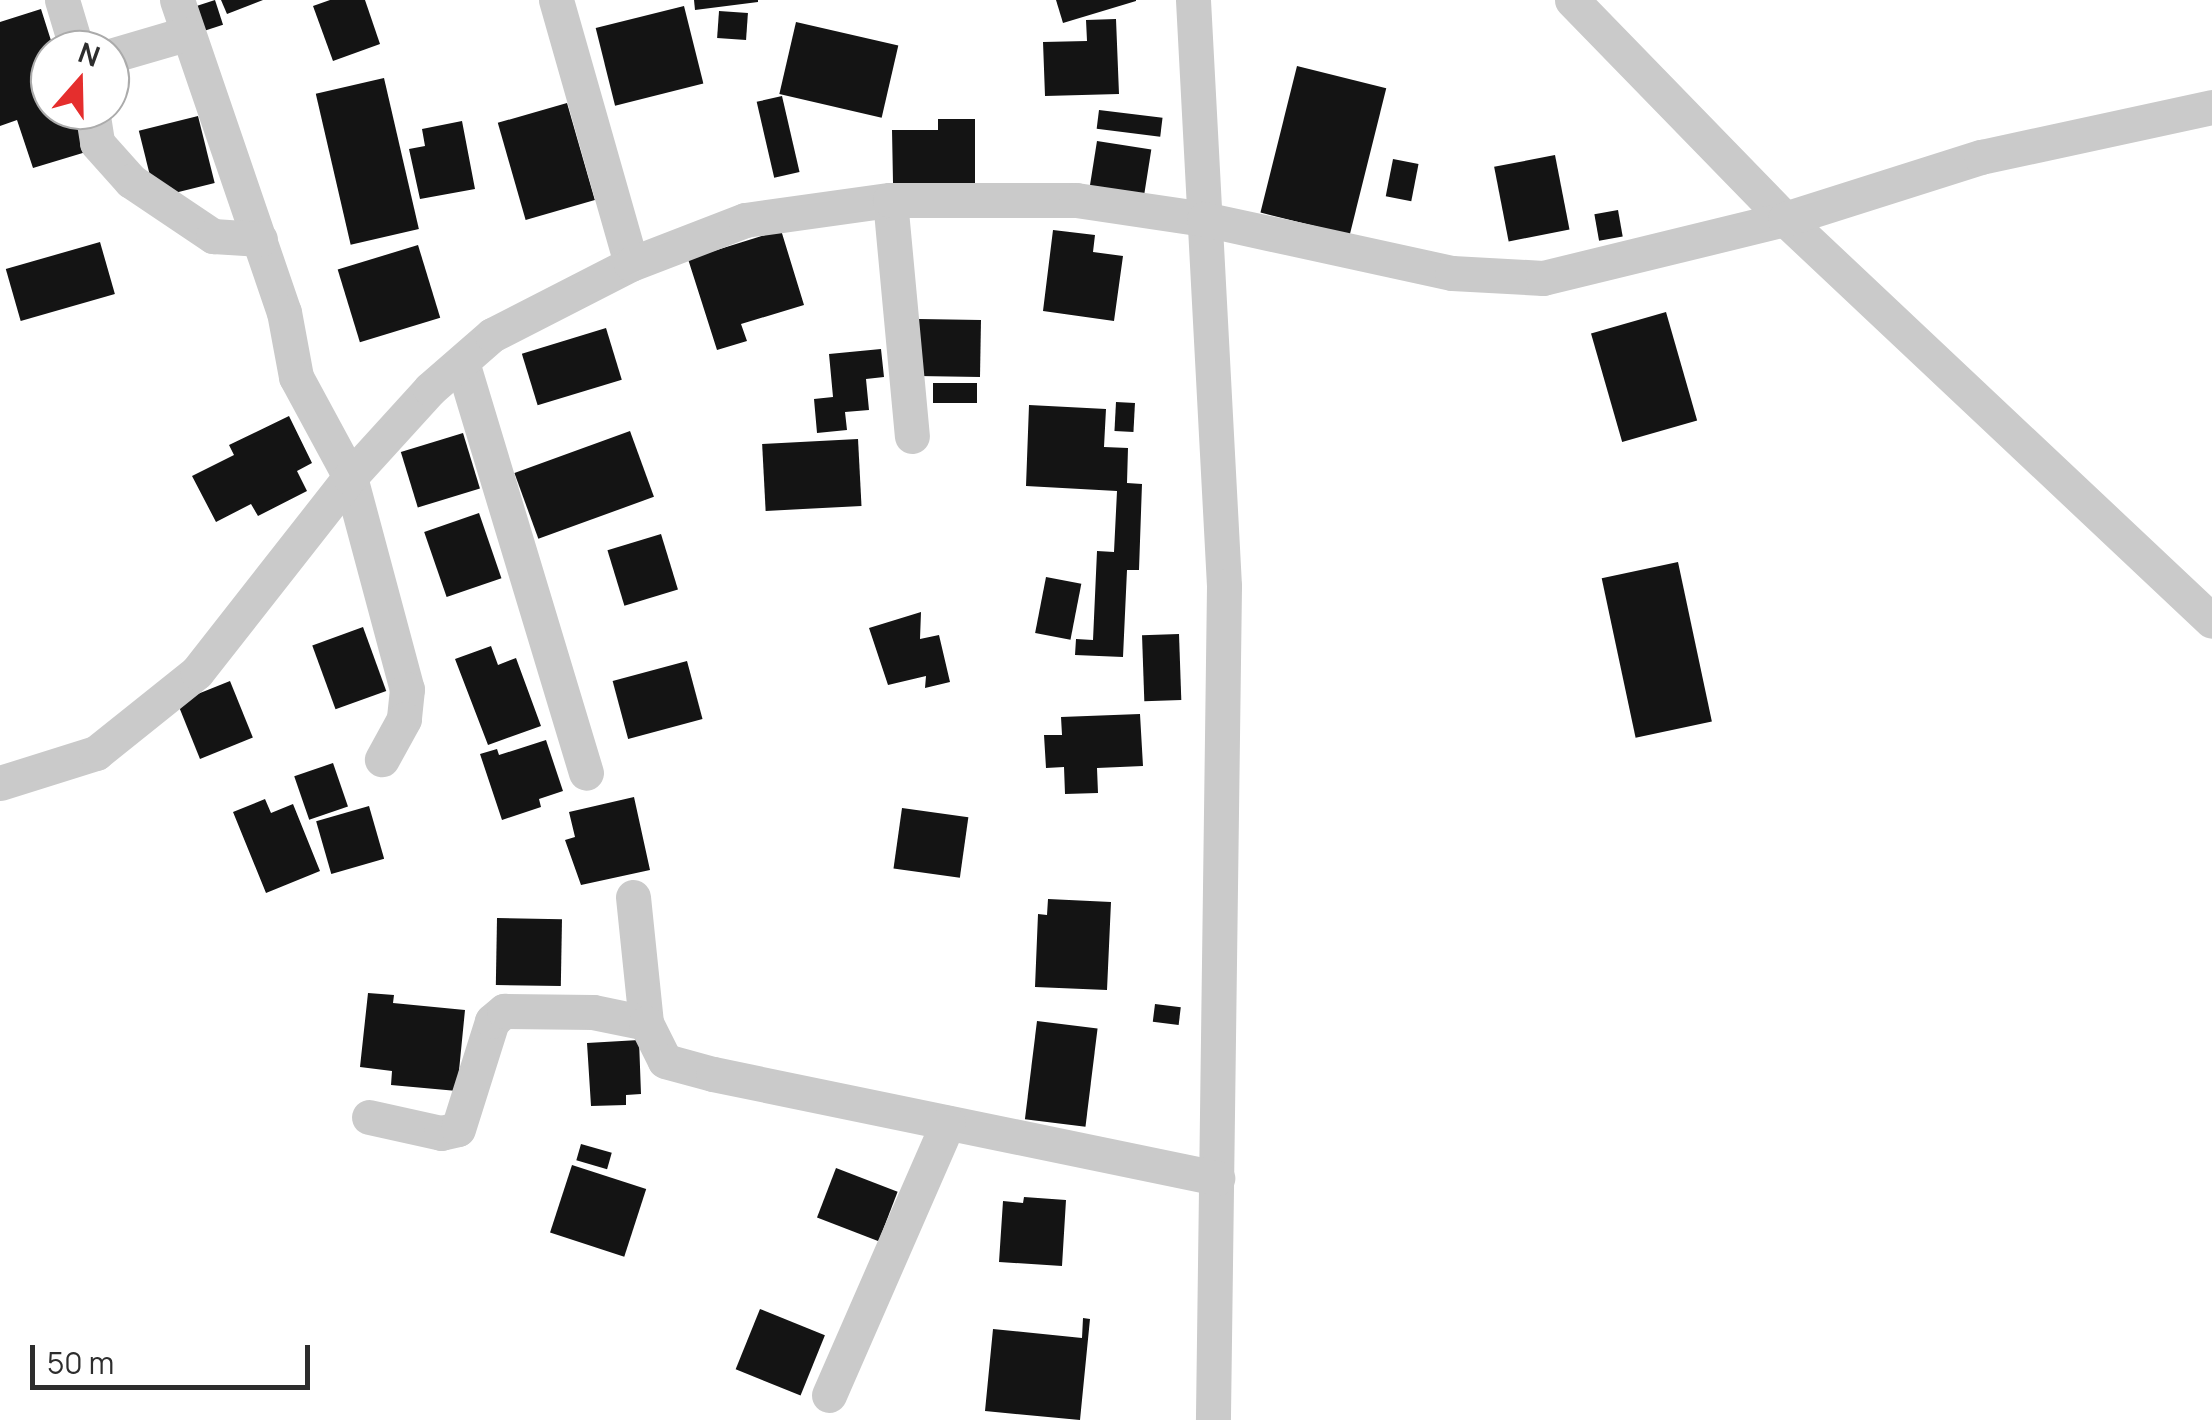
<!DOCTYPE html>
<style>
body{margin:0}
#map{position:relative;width:2212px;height:1420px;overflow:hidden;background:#fff;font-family:Manrope,sans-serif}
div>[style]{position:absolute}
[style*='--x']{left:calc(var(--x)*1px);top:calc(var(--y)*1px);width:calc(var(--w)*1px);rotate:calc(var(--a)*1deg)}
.building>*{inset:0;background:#141414;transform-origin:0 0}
.street>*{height:35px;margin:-17.5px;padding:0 17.5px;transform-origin:17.5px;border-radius:17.5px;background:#cacaca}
span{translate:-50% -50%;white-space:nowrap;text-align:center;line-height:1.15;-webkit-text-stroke:10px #fff;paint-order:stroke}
.north{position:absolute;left:30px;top:30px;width:100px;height:100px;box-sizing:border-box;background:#fff;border:2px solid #ababab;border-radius:50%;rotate:20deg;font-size:28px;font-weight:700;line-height:40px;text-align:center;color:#2d2d2d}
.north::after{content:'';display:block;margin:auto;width:35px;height:45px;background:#e52e2d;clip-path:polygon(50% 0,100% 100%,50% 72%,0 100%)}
.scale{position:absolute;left:30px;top:1345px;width:280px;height:45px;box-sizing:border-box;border:5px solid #2d2d2d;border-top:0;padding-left:12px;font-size:30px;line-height:35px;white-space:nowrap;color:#2d2d2d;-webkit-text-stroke:8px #fff;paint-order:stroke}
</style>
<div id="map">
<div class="building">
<i style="left:215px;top:0;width:26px;height:21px;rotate:72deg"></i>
<i style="clip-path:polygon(221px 0,263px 0,227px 14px)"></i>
<i style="clip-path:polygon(330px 0,365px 0,380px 44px,333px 61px,313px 6px)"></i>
<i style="clip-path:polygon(694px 0,758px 0,758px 2px,695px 10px)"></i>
<i style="clip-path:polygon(1056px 0,1136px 0,1136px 1px,1063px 23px)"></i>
<i style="left:684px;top:6px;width:80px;height:91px;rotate:76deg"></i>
<i style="clip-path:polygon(41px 9px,54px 50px,50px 110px,73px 110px,86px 152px,33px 168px,17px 120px,0 126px,0 22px)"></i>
<i style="left:719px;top:11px;width:29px;height:27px;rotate:4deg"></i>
<i style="clip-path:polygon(1116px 19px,1119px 94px,1045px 96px,1043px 42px,1087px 41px,1086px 20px)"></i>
<i style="left:796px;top:22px;width:105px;height:74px;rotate:13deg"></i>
<i style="left:1297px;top:66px;width:92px;height:151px;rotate:14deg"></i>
<i style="left:384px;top:78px;width:155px;height:70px;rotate:77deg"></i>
<i style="left:782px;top:96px;width:78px;height:26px;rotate:77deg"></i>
<i style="left:567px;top:103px;width:101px;height:72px;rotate:74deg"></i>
<i style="left:1099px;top:110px;width:64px;height:19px;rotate:7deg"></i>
<i style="left:198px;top:116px;width:69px;height:61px;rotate:76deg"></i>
<i style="clip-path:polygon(938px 119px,975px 119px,975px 184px,893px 183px,892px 130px,938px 130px)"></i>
<i style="clip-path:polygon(462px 121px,475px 189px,420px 199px,409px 149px,425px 146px,422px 129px)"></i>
<i style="left:1097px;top:141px;width:55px;height:54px;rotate:9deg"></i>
<i style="left:1555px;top:155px;width:76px;height:62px;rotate:79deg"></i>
<i style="left:1393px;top:159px;width:26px;height:38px;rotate:11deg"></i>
<i style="left:1618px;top:210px;width:27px;height:24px;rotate:80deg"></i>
<i style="clip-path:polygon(781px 230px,804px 305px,741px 324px,747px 341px,717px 350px,688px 259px)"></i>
<i style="clip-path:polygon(1053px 230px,1095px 235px,1093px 252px,1123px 256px,1114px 321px,1043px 311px)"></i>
<i style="left:100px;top:242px;width:54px;height:98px;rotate:74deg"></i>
<i style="left:418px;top:245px;width:76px;height:84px;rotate:73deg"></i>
<i style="left:1666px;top:312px;width:113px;height:78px;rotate:74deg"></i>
<i style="left:919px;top:319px;width:62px;height:57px;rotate:1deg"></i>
<i style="left:606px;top:328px;width:54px;height:88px;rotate:73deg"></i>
<i style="clip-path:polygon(881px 349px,884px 377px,866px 379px,869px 410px,845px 412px,847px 430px,817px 433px,814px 399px,833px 397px,829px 354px)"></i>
<i style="left:933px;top:383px;width:44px;height:20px"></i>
<i style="left:1116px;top:402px;width:19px;height:29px;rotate:3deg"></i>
<i style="clip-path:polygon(1029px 405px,1106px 409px,1104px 447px,1128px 448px,1127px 483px,1142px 484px,1139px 570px,1127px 570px,1123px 657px,1075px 655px,1076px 639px,1093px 640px,1097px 551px,1114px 552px,1117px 491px,1026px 486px)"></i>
<i style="clip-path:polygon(289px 416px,312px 463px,297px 471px,307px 491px,258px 516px,251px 504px,216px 522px,192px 476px,234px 455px,229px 445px)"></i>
<i style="left:630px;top:431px;width:70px;height:123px;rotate:70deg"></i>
<i style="left:463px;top:433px;width:58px;height:65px;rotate:73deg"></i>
<i style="left:858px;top:439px;width:67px;height:96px;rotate:87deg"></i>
<i style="left:479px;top:513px;width:69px;height:58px;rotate:71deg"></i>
<i style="left:661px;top:534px;width:58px;height:56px;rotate:73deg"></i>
<i style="left:1678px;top:562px;width:163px;height:78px;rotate:78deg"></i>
<i style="left:1046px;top:577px;width:36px;height:57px;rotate:11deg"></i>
<i style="clip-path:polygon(921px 612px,920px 639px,939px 635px,950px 682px,925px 688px,926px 676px,888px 685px,869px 628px)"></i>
<i style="left:363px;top:627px;width:68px;height:54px;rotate:70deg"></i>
<i style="left:1179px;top:634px;width:66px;height:37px;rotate:88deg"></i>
<i style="clip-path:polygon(491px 646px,498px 665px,516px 658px,541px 726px,488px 745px,455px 659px)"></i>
<i style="left:687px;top:661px;width:60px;height:77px;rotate:75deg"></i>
<i style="left:230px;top:681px;width:61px;height:57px;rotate:68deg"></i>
<i style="clip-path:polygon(1140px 714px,1143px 766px,1097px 768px,1098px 793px,1065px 794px,1064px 767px,1046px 768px,1044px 735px,1062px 735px,1061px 717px)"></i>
<i style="clip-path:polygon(546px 740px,563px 791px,539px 799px,541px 807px,502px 820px,480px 754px,497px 749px,499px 755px)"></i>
<i style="left:333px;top:763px;width:46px;height:41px;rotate:71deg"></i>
<i style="clip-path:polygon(634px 797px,650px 870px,581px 885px,565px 840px,575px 837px,569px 812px)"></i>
<i style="clip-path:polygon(265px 799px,271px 813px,293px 804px,320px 871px,266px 893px,233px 812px)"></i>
<i style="left:369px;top:806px;width:55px;height:55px;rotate:74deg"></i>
<i style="left:902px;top:808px;width:67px;height:61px;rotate:8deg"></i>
<i style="clip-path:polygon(1048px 899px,1111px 902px,1107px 990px,1035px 987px,1038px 914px,1047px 915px)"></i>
<i style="left:497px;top:918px;width:65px;height:67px;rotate:1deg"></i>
<i style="clip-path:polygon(368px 993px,394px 995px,393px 1003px,465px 1010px,457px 1091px,391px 1085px,392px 1071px,360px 1067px)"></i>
<i style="left:1155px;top:1004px;width:26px;height:18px;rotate:7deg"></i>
<i style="left:1037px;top:1021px;width:61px;height:99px;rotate:7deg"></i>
<i style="clip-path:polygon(639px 1040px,641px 1094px,626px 1095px,626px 1105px,591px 1106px,587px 1043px)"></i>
<i style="left:581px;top:1144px;width:32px;height:17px;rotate:16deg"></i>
<i style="left:572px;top:1165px;width:78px;height:71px;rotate:18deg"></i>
<i style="left:836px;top:1168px;width:66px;height:53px;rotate:21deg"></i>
<i style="clip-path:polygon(1024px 1197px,1066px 1200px,1062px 1266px,999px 1262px,1003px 1201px,1023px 1203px)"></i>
<i style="left:760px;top:1309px;width:70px;height:65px;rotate:22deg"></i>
<i style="clip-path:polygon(1083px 1318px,1090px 1319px,1080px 1420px,985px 1411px,993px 1329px,1082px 1338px)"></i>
</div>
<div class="street">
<i style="--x:62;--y:0;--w:52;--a:73.3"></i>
<i style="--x:177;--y:0;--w:330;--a:71.1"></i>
<i style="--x:284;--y:312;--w:66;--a:79.5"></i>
<i style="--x:296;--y:377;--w:114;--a:61.6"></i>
<i style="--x:350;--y:477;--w:220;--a:75"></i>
<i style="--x:407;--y:689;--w:30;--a:96"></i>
<i style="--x:404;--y:719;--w:46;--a:118.8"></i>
<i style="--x:556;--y:0;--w:274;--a:74.1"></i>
<i style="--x:1193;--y:0;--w:587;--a:86.97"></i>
<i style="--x:1224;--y:586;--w:834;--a:90.76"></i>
<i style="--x:1572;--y:0;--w:305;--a:45.8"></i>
<i style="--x:1785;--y:219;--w:586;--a:43.27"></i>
<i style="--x:110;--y:56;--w:78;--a:-16.3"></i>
<i style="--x:92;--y:110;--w:33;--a:81"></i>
<i style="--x:97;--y:143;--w:51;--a:48.2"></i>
<i style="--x:131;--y:181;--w:99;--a:33.9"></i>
<i style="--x:213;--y:236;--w:47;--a:3.7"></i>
<i style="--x:890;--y:200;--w:237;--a:84.7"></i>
<i style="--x:462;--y:362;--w:429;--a:73.2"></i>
<i style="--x:0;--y:783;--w:101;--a:-17.4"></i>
<i style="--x:96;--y:753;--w:129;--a:-38.7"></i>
<i style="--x:197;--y:672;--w:248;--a:-51.9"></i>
<i style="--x:350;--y:477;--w:119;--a:-47.7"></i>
<i style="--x:430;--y:389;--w:82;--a:-41.1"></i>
<i style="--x:492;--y:335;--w:156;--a:-27.1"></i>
<i style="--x:631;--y:264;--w:122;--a:-21.1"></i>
<i style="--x:745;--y:220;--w:146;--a:-7.9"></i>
<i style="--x:890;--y:200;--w:186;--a:0"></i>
<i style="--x:1076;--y:200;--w:129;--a:8.4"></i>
<i style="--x:1204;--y:219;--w:254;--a:12.3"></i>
<i style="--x:1452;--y:273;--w:91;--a:3.1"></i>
<i style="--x:1543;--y:278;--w:249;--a:-13.7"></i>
<i style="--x:1785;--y:219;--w:206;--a:-17.6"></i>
<i style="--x:1981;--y:157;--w:236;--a:-12.2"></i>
<i style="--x:633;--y:897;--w:127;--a:84.1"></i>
<i style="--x:369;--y:1117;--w:74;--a:12.5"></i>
<i style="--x:441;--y:1133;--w:17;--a:-13"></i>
<i style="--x:458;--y:1129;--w:113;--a:-72.5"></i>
<i style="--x:492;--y:1021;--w:16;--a:-40"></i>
<i style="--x:504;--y:1011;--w:89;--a:0.6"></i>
<i style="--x:593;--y:1012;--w:54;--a:11.7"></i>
<i style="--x:646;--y:1023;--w:42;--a:63.4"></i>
<i style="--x:665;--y:1061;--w:50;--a:15.2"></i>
<i style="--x:713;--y:1074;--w:515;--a:11.66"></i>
<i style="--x:829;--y:1395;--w:297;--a:-66.4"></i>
</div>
<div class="north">N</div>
<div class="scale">50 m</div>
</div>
